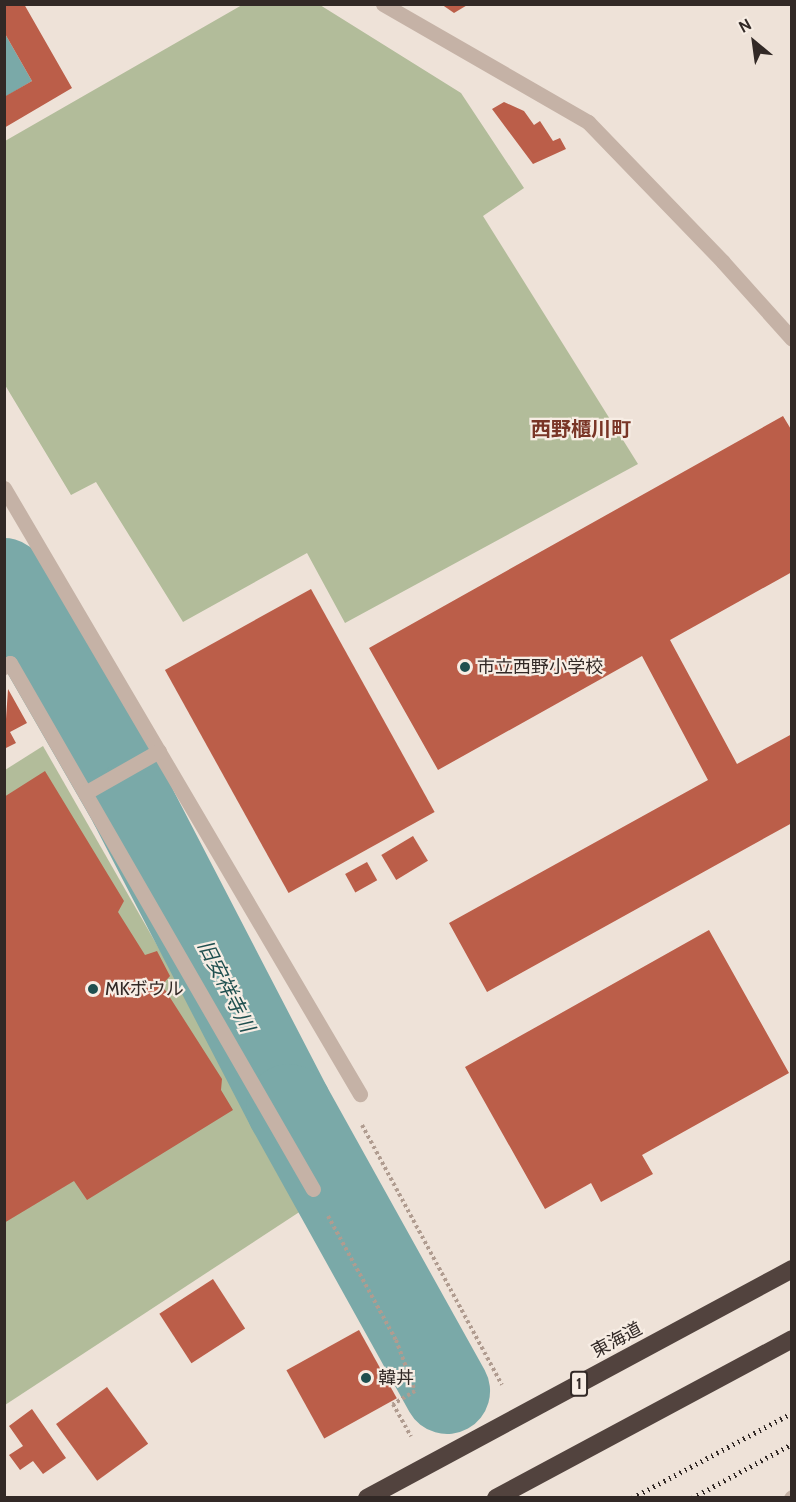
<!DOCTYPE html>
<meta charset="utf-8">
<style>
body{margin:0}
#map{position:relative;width:796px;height:1502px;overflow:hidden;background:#eee2d8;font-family:Cabin,"Noto Sans JP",sans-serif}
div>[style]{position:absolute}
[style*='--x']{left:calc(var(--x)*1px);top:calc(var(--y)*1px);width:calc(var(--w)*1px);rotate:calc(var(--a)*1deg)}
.green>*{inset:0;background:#b2bc9a}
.water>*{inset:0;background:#7aa9a8}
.river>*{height:86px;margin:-43px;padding:0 43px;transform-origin:43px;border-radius:43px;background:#7aa9a8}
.building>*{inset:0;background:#bb5e49;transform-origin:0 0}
.path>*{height:4px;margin-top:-2px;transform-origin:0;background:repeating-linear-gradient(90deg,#b09c90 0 3px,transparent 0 6px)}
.street>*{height:15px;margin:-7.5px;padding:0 7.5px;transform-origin:7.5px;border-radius:7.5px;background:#c5b2a6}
.highway>*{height:18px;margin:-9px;padding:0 9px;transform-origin:9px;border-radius:9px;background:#52433e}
.rail>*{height:4.5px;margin-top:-2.25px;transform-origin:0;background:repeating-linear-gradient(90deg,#322926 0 1.5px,transparent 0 6px)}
.dots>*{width:16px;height:16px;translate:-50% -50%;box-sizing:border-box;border:3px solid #f7ede4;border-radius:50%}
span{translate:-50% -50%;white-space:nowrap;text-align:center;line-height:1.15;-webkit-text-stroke:4.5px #f7ede4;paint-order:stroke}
.shield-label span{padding:2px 4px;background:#f7ede4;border:2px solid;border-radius:4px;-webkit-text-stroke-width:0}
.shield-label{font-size:16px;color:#322926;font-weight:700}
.poi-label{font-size:18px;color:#322926}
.left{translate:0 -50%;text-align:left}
.street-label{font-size:18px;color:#322926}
.neighbourhood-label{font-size:20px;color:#793526;font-weight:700}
.water-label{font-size:20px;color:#1f4f4f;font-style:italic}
.frame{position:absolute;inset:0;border:6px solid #322926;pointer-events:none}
.north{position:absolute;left:724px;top:12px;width:60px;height:60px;-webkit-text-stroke:4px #f7ede4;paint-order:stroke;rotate:331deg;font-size:16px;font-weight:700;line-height:24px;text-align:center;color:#322926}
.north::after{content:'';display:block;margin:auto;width:21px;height:27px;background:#322926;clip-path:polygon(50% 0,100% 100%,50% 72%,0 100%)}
</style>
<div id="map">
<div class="green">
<i style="clip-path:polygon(242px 5px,320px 5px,461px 93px,524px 188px,483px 216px,638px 464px,345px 623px,307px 553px,183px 622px,96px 482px,71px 495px,5px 385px,5px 141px)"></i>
<i style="clip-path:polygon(43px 746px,307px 1207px,5px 1405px,5px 770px)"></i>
</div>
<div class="water">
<i style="clip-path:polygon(4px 32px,32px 81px,5px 97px,4px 97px)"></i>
</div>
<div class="river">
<i style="--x:4;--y:581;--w:257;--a:60.1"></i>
<i style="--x:132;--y:804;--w:341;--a:62.6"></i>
<i style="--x:289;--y:1107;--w:325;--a:60.9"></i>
</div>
<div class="building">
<i style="clip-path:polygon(4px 4px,24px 4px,72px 88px,4px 128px,4px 97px,32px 81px,4px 32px)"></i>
<i style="clip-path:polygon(441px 4px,469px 4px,454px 13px)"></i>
<i style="clip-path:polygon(504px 102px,524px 111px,534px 125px,540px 121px,553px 141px,560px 138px,566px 149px,533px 164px,492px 109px)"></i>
<i style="clip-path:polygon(783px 416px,792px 431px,792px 572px,670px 640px,737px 764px,792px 734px,792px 823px,487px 992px,449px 923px,708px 780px,642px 656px,438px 770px,369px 648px)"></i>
<i style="left:311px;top:589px;width:255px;height:167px;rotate:61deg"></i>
<i style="clip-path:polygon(8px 689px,27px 723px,10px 732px,16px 743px,4px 749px)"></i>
<i style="clip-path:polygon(45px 771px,124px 901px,118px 912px,145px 955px,157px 951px,170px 976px,162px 985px,222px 1079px,221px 1090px,233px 1110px,87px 1200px,74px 1181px,4px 1223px,4px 797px)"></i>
<i style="left:413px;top:836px;width:29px;height:37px;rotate:59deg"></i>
<i style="left:367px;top:862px;width:21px;height:25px;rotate:61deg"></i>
<i style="clip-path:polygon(709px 930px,789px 1073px,642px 1155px,653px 1174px,601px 1202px,591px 1183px,545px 1209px,465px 1067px)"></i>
<i style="left:213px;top:1279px;width:59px;height:64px;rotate:57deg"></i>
<i style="left:359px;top:1330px;width:78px;height:83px;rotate:61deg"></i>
<i style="left:107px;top:1387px;width:70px;height:63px;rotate:54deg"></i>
<i style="clip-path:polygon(32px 1409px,66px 1458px,43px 1474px,33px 1461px,20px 1470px,9px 1455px,23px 1446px,9px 1426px)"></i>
</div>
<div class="path">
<i style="--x:362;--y:1125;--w:295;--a:61.7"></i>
<i style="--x:328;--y:1216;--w:141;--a:61.3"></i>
<i style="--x:396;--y:1340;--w:54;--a:69.6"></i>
<i style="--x:415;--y:1391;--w:26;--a:149"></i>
<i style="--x:393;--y:1404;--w:37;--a:61"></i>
</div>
<div class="street">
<i style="--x:383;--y:4;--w:237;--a:29.9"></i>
<i style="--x:588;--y:122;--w:194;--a:46"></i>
<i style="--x:723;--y:262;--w:103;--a:48.1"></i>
<i style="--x:4;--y:488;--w:703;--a:59.57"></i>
<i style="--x:4;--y:667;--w:7;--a:-34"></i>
<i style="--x:10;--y:663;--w:607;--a:60.06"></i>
<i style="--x:85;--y:793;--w:85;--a:-29.6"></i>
<i style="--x:791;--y:1498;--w:1;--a:-45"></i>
</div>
<div class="highway">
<i style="--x:367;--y:1498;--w:483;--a:-28.3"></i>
<i style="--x:496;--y:1498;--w:336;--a:-28.2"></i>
</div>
<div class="rail">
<i style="--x:632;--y:1498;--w:181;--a:-28"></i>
<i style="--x:692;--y:1498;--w:114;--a:-28.4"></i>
</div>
<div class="dots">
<i style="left:465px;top:667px;background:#1f4f4f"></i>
<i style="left:93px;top:989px;background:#1f4f4f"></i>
<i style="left:366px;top:1378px;background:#1f4f4f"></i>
</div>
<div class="shield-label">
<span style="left:579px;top:1384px">1</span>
</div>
<div class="poi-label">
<span class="left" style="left:477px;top:667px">市立西野小学校</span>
<span class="left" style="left:105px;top:989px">MKボウル</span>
<span class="left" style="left:378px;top:1378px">韓丼</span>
</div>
<div class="street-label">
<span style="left:617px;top:1340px;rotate:-28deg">東海道</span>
</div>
<div class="neighbourhood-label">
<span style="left:581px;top:429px">西野櫃川町</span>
</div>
<div class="water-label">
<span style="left:226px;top:986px;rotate:63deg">旧安祥寺川</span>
</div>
<div class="frame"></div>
<div class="north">N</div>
</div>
